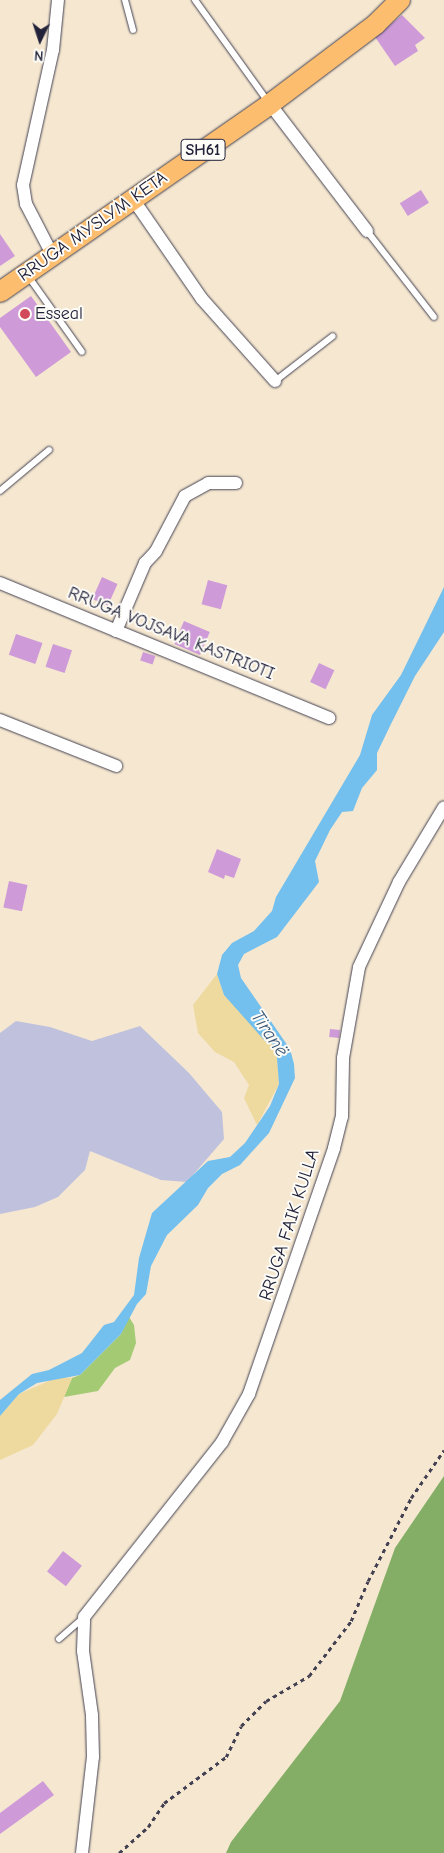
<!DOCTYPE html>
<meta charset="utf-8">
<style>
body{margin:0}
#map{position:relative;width:444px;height:1853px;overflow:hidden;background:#f5e7d0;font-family:"Comic Neue",sans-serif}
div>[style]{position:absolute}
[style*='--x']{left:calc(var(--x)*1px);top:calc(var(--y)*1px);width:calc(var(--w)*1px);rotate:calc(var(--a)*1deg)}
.industrial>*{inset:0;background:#c0c2dd}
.green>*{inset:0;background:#a5ca74}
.forest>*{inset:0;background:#84ae66}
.sand>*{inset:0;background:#eeda9e}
.water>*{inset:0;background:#73bfed}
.building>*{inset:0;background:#ce9bd8;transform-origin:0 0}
.path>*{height:2.5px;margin-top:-1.25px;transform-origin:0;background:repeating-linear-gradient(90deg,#424051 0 4px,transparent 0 8px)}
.roads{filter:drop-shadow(0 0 1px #424051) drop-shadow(0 0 1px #424051)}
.service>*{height:6px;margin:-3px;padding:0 3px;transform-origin:3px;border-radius:3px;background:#fff}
.minor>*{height:12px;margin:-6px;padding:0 6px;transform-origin:6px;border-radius:6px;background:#fff}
.primary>*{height:20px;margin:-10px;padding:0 10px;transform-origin:10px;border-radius:10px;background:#fcbd6f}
.dots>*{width:14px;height:14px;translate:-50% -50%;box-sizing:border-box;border:2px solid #fdfcf7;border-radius:50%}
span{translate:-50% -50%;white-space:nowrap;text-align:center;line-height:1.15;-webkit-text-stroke:4px #fdfcf7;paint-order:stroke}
.shield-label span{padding:1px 4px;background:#fdfcf7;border:1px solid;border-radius:4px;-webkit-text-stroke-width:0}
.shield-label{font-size:16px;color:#22223b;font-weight:700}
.street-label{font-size:18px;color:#22223b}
.poi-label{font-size:18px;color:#22223b}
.left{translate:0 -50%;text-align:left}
.water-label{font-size:19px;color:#3e5979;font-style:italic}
.north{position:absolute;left:15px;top:15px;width:50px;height:50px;-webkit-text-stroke:4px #fdfcf7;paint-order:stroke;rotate:184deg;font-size:14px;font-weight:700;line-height:20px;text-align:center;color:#22223b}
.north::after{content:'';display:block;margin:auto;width:18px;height:22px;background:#22223b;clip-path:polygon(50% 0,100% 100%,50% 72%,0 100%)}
</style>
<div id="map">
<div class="industrial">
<i style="clip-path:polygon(16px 1021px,50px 1027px,92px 1041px,140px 1026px,189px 1073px,222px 1112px,224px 1139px,187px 1182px,161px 1180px,90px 1151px,85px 1170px,58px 1197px,35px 1207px,0 1214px,0 1033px)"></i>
</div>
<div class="green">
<i style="clip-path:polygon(129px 1317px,134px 1325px,136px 1343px,130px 1360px,115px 1368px,98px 1391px,64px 1397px,72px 1378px,80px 1375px,121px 1334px)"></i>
</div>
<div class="forest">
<i style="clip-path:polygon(444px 1476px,444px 1853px,226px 1853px,231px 1842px,340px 1701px,395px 1548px)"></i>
</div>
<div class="sand">
<i style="clip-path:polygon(217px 974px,224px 995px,276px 1046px,279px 1084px,257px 1125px,244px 1098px,249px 1085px,234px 1062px,215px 1052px,198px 1033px,193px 1005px)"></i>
<i style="clip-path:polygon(58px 1377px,72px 1378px,57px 1414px,33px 1445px,0 1460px,0 1416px,19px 1394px)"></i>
</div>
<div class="water">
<i style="clip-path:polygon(444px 587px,444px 632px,415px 676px,390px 726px,377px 753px,377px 770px,362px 788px,353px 811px,342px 812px,330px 830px,315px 861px,319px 882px,277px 937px,244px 954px,238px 965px,241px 978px,290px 1049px,294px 1064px,295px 1078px,269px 1133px,240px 1165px,222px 1174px,208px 1188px,198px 1205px,167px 1235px,151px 1266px,146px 1294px,137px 1304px,121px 1334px,80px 1375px,37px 1383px,19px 1394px,0 1416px,0 1400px,32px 1374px,49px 1370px,82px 1353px,104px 1325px,114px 1322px,134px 1295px,139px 1258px,152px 1213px,208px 1161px,230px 1157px,245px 1143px,270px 1106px,279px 1084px,276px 1046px,265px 1041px,224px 995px,217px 974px,222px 955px,232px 943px,254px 931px,272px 911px,276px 897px,360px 755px,372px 715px,401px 675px)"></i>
</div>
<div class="building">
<i style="clip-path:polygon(402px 15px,425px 38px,415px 45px,418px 51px,395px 66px,375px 37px)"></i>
<i style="left:421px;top:190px;width:15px;height:25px;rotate:58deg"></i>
<i style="clip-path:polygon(0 234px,15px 256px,0 266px)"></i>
<i style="clip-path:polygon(31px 296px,71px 352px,36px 377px,0 327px,0 318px)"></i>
<i style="left:102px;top:577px;width:17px;height:24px;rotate:24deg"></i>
<i style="left:208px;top:580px;width:20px;height:25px;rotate:15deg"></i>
<i style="left:184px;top:621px;width:28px;height:25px;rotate:23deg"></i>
<i style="left:16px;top:634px;width:28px;height:22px;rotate:19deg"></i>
<i style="left:53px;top:644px;width:20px;height:24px;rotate:18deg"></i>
<i style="left:143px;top:652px;width:13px;height:9px;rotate:18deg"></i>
<i style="left:319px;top:663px;width:17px;height:21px;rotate:25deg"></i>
<i style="clip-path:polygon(217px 849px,241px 859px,234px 878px,225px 875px,224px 879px,208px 872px)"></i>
<i style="left:9px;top:881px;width:19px;height:27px;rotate:12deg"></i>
<i style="left:330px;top:1029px;width:10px;height:8px;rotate:6deg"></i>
<i style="left:63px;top:1551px;width:24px;height:26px;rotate:38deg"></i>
<i style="clip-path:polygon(43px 1781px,54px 1795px,0 1834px,0 1813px)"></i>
</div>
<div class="path">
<i style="--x:119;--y:1853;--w:39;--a:-42"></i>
<i style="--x:148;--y:1827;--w:29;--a:-56"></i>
<i style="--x:164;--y:1803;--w:77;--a:-36.6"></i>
<i style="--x:226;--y:1757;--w:34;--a:-64"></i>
<i style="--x:241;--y:1726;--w:35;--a:-45"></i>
<i style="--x:266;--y:1701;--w:50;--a:-30.2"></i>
<i style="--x:309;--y:1676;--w:69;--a:-52.6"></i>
<i style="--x:351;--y:1621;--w:43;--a:-67"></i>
<i style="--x:368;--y:1581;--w:93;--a:-62.6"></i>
<i style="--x:411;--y:1498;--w:58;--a:-55.5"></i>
</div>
<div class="roads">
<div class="service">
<i style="--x:125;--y:0;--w:31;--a:75"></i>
<i style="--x:195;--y:0;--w:127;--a:54.3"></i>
<i style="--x:367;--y:231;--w:109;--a:52.1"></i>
<i style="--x:28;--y:276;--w:93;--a:54.6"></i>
<i style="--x:275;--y:381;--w:73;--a:-37.8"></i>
<i style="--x:0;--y:491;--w:64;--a:-39.9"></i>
<i style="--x:59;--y:1639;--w:32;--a:-41"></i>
</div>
<div class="minor">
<i style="--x:270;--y:104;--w:160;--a:52.6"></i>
<i style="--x:133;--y:199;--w:121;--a:55.4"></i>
<i style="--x:202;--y:299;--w:110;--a:48.3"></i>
<i style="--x:53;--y:256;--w:59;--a:-117.4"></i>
<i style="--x:26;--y:204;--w:19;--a:-99"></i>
<i style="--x:23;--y:185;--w:138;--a:-77.5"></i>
<i style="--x:53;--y:50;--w:50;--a:-84.3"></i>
<i style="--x:0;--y:583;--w:356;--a:22.3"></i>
<i style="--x:116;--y:631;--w:74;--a:-66.9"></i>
<i style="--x:145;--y:563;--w:16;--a:-47"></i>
<i style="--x:156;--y:551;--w:62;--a:-62.2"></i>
<i style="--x:185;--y:496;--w:26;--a:-29"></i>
<i style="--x:208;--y:483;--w:28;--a:0"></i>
<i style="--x:0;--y:720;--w:125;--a:21.6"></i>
<i style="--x:82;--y:1853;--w:97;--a:-83.5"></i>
<i style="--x:93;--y:1757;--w:42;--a:-91.4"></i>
<i style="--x:92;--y:1715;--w:65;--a:-98"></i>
<i style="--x:83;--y:1651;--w:34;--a:-88"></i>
<i style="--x:84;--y:1617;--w:223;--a:-51.7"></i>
<i style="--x:222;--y:1442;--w:55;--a:-60.6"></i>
<i style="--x:249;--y:1394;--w:260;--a:-70.9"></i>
<i style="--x:334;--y:1148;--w:32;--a:-76"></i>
<i style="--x:342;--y:1117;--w:59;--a:-89"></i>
<i style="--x:343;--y:1058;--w:92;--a:-80"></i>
<i style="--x:359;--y:967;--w:94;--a:-64.8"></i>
<i style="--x:399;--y:882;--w:87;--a:-59"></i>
</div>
<div class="primary">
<i style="--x:0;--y:292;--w:329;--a:-34.8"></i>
<i style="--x:270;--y:104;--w:133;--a:-37"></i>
<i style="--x:376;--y:24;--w:34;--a:-45"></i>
</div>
</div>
<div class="dots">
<i style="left:25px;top:314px;background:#d1495b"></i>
</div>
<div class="shield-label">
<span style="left:203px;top:150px">SH61</span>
</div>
<div class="street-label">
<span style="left:93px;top:227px;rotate:-35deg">RRUGA MYSLYM KETA</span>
<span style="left:171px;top:634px;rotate:22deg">RRUGA VOJSAVA KASTRIOTI</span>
<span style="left:290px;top:1225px;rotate:-72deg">RRUGA FAIK KULLA</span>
</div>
<div class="poi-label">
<span class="left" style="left:35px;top:314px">Esseal</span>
</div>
<div class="water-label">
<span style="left:269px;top:1034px;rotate:56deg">Tiranë</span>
</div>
<div class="north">N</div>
</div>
